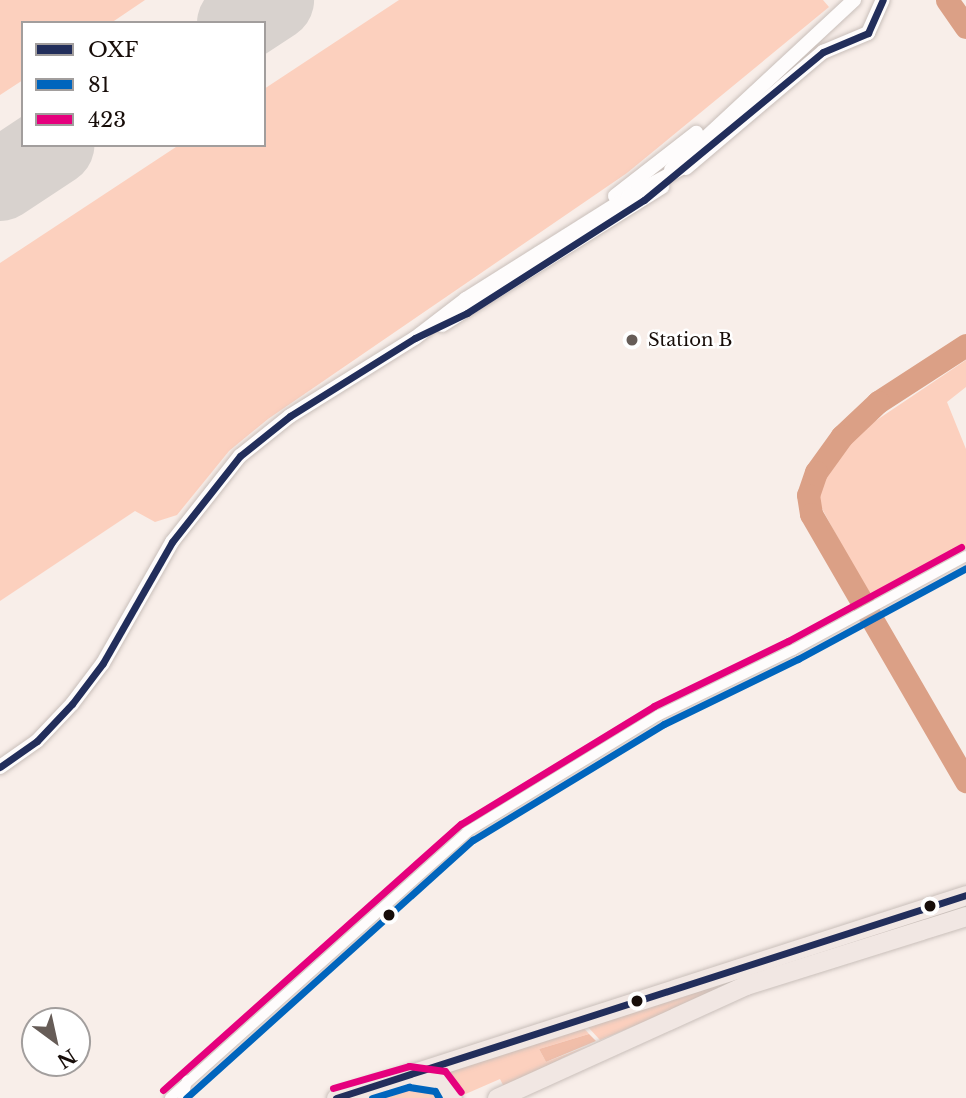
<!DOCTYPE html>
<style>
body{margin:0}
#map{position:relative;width:966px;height:1098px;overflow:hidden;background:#f8eee9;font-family:"Libre Baskerville",serif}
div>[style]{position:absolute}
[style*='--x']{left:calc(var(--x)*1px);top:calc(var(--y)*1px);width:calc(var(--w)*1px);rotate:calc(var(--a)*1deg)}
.green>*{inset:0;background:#fcd0be}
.forest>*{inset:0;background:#f1bea9}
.river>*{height:23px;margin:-11.5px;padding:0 11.5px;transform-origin:11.5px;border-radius:11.5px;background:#dba086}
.taxiway>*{height:33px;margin:-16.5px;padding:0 16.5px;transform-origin:16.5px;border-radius:16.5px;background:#d8d2ce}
.runway>*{height:82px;margin:-41px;padding:0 41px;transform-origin:41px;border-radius:41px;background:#d8d2ce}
.roads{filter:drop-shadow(0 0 2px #c9bfba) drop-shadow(0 0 2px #c9bfba)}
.street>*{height:10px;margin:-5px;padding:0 5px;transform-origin:5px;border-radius:5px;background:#fefcfc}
.secondary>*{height:14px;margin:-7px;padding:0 7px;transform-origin:7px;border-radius:7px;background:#fefcfc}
.highway>*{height:19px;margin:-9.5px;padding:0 9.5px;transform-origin:9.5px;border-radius:9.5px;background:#f1e7e3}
.bus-1>*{height:7px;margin:-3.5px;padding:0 3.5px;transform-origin:3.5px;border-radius:3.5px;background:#222e5b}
.bus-2>*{height:7px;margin:-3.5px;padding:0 3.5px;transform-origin:3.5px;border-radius:3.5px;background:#0065bd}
.bus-3>*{height:7px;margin:-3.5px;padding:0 3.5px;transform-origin:3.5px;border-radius:3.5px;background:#e5007d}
.dots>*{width:19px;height:19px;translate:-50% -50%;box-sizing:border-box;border:4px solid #fff;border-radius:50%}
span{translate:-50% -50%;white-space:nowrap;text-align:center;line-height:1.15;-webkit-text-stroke:5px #fff;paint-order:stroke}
.poi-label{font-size:18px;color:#170d09}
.left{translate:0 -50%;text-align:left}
.legend{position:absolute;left:21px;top:21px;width:245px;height:126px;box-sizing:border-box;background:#fff;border:2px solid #a29e9d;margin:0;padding:9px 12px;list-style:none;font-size:21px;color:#170d09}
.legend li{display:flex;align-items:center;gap:14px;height:35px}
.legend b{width:35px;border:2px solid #a29e9d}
.north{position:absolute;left:21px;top:1007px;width:70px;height:70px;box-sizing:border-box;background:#fff;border:2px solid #a29e9d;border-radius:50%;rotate:147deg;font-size:19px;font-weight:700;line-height:28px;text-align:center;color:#170d09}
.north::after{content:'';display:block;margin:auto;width:24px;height:32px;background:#665c57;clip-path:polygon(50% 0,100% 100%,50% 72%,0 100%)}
</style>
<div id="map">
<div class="green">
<i style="clip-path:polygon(0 0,145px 0,111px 23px,23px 23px,23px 80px,0 95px)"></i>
<i style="clip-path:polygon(399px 0,823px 0,829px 7px,627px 173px,268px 419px,229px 451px,177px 515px,155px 522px,135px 511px,0 601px,0 263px,179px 145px,264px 145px,264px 89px)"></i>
<i style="clip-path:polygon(966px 360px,966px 387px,947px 402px,966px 449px,966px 547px,869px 595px,814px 494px,859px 432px)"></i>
<i style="clip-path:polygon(811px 953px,600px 1040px,588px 1027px)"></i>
<i style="clip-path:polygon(583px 1027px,589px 1034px,539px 1049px,546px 1062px,585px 1047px,504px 1087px,500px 1079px,461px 1096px,442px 1073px)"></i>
<i style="clip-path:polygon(428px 1085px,446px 1098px,385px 1098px,422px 1086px)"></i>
</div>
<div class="forest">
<i style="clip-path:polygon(589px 1034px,596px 1041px,546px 1062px,539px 1049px)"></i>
</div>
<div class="river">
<i style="--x:947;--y:0;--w:33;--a:55"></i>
<i style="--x:966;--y:345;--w:105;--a:147.1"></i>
<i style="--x:878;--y:402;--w:50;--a:136.6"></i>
<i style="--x:842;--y:436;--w:44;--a:125.8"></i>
<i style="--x:816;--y:472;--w:24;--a:109"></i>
<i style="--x:808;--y:495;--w:19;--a:81"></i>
<i style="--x:811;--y:514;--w:309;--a:59.9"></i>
</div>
<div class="taxiway">
<i style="--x:0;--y:175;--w:17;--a:-17"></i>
</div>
<div class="runway">
<i style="--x:238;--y:23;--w:42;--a:-33.3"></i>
<i style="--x:0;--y:180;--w:64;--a:-33.4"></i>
</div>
<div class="roads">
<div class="street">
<i style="--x:170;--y:1098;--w:399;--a:-41.8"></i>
<i style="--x:467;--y:832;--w:225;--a:-31.4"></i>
<i style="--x:659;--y:715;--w:149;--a:-25.9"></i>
<i style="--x:793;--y:650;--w:197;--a:-28.5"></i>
<i style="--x:183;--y:1098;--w:18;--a:-77"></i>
</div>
<div class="secondary">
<i style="--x:686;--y:168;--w:180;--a:-40.3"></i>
<i style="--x:823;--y:52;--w:49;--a:-22.9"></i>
<i style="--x:868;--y:33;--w:36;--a:-66"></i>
<i style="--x:671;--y:170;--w:250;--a:-42.9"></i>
<i style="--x:615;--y:196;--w:103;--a:-37.9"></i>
<i style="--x:442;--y:325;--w:260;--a:-32.1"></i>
<i style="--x:0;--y:767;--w:45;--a:-35.1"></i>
<i style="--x:37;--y:741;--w:51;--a:-46.6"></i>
<i style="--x:72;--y:704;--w:51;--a:-52.9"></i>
<i style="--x:103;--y:663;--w:139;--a:-60.3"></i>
<i style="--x:172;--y:542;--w:110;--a:-51.7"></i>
<i style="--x:240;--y:456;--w:64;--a:-38.7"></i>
<i style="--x:290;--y:416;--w:147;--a:-32"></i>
<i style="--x:415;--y:338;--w:64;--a:-37.4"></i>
<i style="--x:466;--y:299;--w:191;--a:-32.2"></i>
<i style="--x:628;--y:197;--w:72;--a:-28.4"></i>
</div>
<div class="highway">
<i style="--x:412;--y:1076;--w:29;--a:10"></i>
<i style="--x:441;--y:1081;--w:20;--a:57"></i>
<i style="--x:336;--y:1098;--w:662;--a:-17.86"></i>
<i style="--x:497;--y:1098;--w:273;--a:-24.4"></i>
<i style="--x:746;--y:985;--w:231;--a:-17.4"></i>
</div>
</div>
<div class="bus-1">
<i style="--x:0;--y:767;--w:45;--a:-35.1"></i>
<i style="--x:37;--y:741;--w:51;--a:-46.6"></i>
<i style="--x:72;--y:704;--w:51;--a:-52.9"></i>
<i style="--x:103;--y:663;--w:139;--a:-60.3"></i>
<i style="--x:172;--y:542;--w:110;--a:-51.7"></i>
<i style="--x:240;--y:456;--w:64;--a:-38.7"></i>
<i style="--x:290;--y:416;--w:147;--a:-32"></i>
<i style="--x:415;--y:338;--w:58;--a:-25.7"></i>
<i style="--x:467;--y:313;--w:210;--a:-32.6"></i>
<i style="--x:644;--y:200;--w:232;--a:-39.6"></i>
<i style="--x:823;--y:52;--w:49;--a:-22.9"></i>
<i style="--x:868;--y:33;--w:36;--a:-66"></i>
<i style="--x:336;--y:1098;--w:662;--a:-17.86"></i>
</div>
<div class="bus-2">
<i style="--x:186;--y:1098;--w:386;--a:-42"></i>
<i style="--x:473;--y:840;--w:223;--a:-31.3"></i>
<i style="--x:664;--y:724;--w:149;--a:-25.9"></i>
<i style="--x:798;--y:659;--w:191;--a:-28.4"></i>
<i style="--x:372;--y:1098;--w:39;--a:-17"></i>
<i style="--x:409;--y:1087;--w:26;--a:9"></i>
<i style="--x:435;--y:1091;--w:8;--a:60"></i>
</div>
<div class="bus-3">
<i style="--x:333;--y:1088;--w:79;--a:-16.1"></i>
<i style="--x:409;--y:1066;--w:36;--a:8"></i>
<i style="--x:445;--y:1071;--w:26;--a:53"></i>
<i style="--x:163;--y:1090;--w:399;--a:-41.8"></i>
<i style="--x:461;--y:824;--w:226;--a:-31.4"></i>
<i style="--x:654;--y:706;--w:149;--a:-25.9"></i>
<i style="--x:788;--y:641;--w:197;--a:-28.5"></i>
</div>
<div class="dots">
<i style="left:632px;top:340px;background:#665c57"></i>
<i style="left:930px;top:906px;background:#170d09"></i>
<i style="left:389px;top:915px;background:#170d09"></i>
<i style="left:637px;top:1001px;background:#170d09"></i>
</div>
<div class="poi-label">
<span class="left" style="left:648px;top:340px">Station B</span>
</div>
<ul class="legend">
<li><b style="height:9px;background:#222e5b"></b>OXF</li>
<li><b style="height:9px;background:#0065bd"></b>81</li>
<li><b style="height:9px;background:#e5007d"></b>423</li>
</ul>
<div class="north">N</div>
</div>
